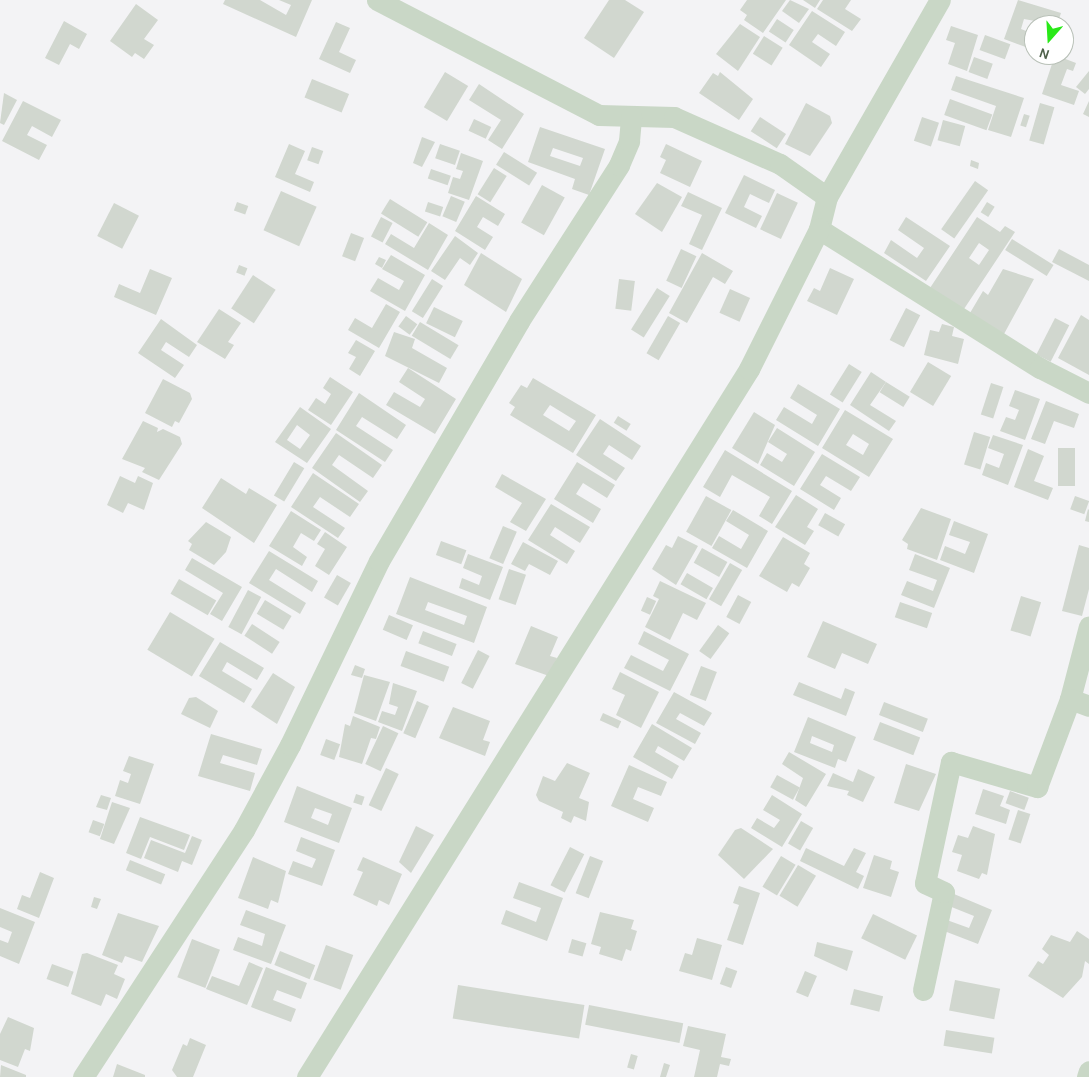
<!DOCTYPE html>
<style>
body{margin:0}
#map{position:relative;width:1089px;height:1077px;overflow:hidden;background:#f3f3f5;font-family:Karla,sans-serif}
div>[style]{position:absolute}
[style*='--x']{left:calc(var(--x)*1px);top:calc(var(--y)*1px);width:calc(var(--w)*1px);rotate:calc(var(--a)*1deg)}
.building>*{inset:0;background:#d1d7cf;transform-origin:0 0}
.street>*{height:21px;margin:-10.5px;padding:0 10.5px;transform-origin:10.5px;border-radius:10.5px;background:#c9d7c6}
span{translate:-50% -50%;white-space:nowrap;text-align:center;line-height:1.15;-webkit-text-stroke:4px #fff;paint-order:stroke}
.north{position:absolute;left:1024px;top:15px;width:50px;height:50px;box-sizing:border-box;background:#fff;border:1px solid #b8c0b7;border-radius:50%;rotate:199deg;font-size:14px;font-weight:700;line-height:20px;text-align:center;color:#4e614a}
.north::after{content:'';display:block;margin:auto;width:18px;height:22px;background:#29e918;clip-path:polygon(50% 0,100% 100%,50% 72%,0 100%)}
</style>
<div id="map">
<div class="building">
<i style="clip-path:polygon(225px 0,260px 0,286px 15px,291px 5px,279px 0,312px 0,296px 37px,223px 4px)"></i>
<i style="clip-path:polygon(609px 0,625px 0,644px 12px,614px 58px,584px 38px)"></i>
<i style="clip-path:polygon(747px 0,786px 0,763px 33px,744px 20px,747px 15px,740px 10px)"></i>
<i style="clip-path:polygon(790px 0,809px 9px,799px 23px,782px 11px)"></i>
<i style="clip-path:polygon(803px 0,820px 0,815px 8px)"></i>
<i style="clip-path:polygon(823px 0,851px 0,845px 9px,861px 19px,852px 31px,817px 9px)"></i>
<i style="clip-path:polygon(1018px 0,1061px 13px,1057px 25px,1024px 19px,1021px 29px,1034px 34px,1034px 50px,1004px 39px)"></i>
<i style="clip-path:polygon(136px 4px,158px 20px,144px 39px,154px 45px,144px 59px,135px 53px,132px 57px,110px 41px)"></i>
<i style="clip-path:polygon(812px 11px,845px 32px,836px 46px,818px 34px,812px 42px,830px 54px,821px 67px,789px 45px)"></i>
<i style="left:777px;top:19px;width:20px;height:15px;rotate:33deg"></i>
<i style="clip-path:polygon(64px 21px,87px 34px,79px 49px,70px 44px,59px 65px,45px 58px)"></i>
<i style="clip-path:polygon(336px 22px,350px 28px,339px 52px,356px 60px,350px 73px,319px 59px)"></i>
<i style="clip-path:polygon(740px 24px,760px 37px,738px 71px,716px 54px)"></i>
<i style="clip-path:polygon(951px 26px,978px 35px,967px 71px,948px 64px,955px 43px,946px 40px)"></i>
<i style="left:985px;top:35px;width:27px;height:16px;rotate:20deg"></i>
<i style="left:764px;top:36px;width:22px;height:21px;rotate:32deg"></i>
<i style="clip-path:polygon(1055px 55px,1076px 63px,1073px 71px,1067px 69px,1061px 85px,1079px 91px,1074px 105px,1042px 94px)"></i>
<i style="left:974px;top:57px;width:20px;height:16px;rotate:20deg"></i>
<i style="clip-path:polygon(1089px 71px,1089px 89px,1085px 94px,1076px 87px)"></i>
<i style="left:445px;top:72px;width:27px;height:41px;rotate:31deg"></i>
<i style="clip-path:polygon(720px 72px,753px 99px,739px 120px,699px 93px,713px 73px,718px 76px)"></i>
<i style="clip-path:polygon(956px 76px,1024px 98px,1011px 137px,988px 130px,996px 106px,951px 90px)"></i>
<i style="left:312px;top:79px;width:40px;height:20px;rotate:22deg"></i>
<i style="clip-path:polygon(479px 84px,524px 114px,502px 149px,488px 140px,501px 120px,469px 100px)"></i>
<i style="clip-path:polygon(4px 93px,17px 100px,4px 125px,0 123px)"></i>
<i style="left:950px;top:99px;width:45px;height:17px;rotate:20deg"></i>
<i style="clip-path:polygon(23px 101px,61px 120px,52px 137px,32px 126px,27px 135px,47px 145px,39px 160px,2px 141px)"></i>
<i style="clip-path:polygon(1089px 101px,1089px 117px,1083px 114px)"></i>
<i style="clip-path:polygon(806px 103px,830px 116px,832px 123px,810px 156px,785px 144px)"></i>
<i style="left:1040px;top:103px;width:15px;height:39px;rotate:16deg"></i>
<i style="left:1024px;top:114px;width:6px;height:12px;rotate:18deg"></i>
<i style="left:760px;top:117px;width:31px;height:17px;rotate:33deg"></i>
<i style="left:922px;top:117px;width:18px;height:25px;rotate:19deg"></i>
<i style="left:474px;top:119px;width:19px;height:13px;rotate:25deg"></i>
<i style="left:943px;top:120px;width:23px;height:21px;rotate:15deg"></i>
<i style="clip-path:polygon(evenodd,540px 127px,605px 149px,589px 195px,572px 189px,575px 179px,528px 162px,540px 127px,553px 148px,583px 158px,580px 166px,550px 156px,553px 148px)"></i>
<i style="clip-path:polygon(422px 137px,435px 142px,422px 167px,413px 163px)"></i>
<i style="clip-path:polygon(289px 144px,305px 151px,295px 174px,314px 182px,310px 192px,275px 177px)"></i>
<i style="left:440px;top:144px;width:21px;height:15px;rotate:19deg"></i>
<i style="clip-path:polygon(666px 144px,702px 161px,690px 187px,660px 173px,666px 160px,660px 157px)"></i>
<i style="left:312px;top:147px;width:12px;height:14px;rotate:20deg"></i>
<i style="left:504px;top:152px;width:39px;height:15px;rotate:32deg"></i>
<i style="clip-path:polygon(461px 153px,483px 161px,469px 200px,448px 193px,453px 177px,460px 179px,463px 171px,456px 169px)"></i>
<i style="clip-path:polygon(971px 160px,979px 163px,978px 169px,970px 166px)"></i>
<i style="left:494px;top:168px;width:15px;height:31px;rotate:32deg"></i>
<i style="left:431px;top:169px;width:21px;height:10px;rotate:19deg"></i>
<i style="clip-path:polygon(744px 175px,775px 190px,769px 203px,750px 194px,744px 207px,762px 216px,756px 228px,725px 213px)"></i>
<i style="left:975px;top:181px;width:16px;height:59px;rotate:35deg"></i>
<i style="clip-path:polygon(657px 183px,682px 197px,662px 232px,635px 214px)"></i>
<i style="left:542px;top:185px;width:26px;height:43px;rotate:29deg"></i>
<i style="left:281px;top:191px;width:39px;height:43px;rotate:24deg"></i>
<i style="clip-path:polygon(688px 192px,722px 208px,702px 250px,689px 244px,702px 215px,681px 206px)"></i>
<i style="left:777px;top:193px;width:23px;height:40px;rotate:25deg"></i>
<i style="left:451px;top:196px;width:15px;height:22px;rotate:23deg"></i>
<i style="clip-path:polygon(476px 196px,505px 214px,498px 226px,483px 217px,477px 227px,493px 237px,485px 250px,455px 231px)"></i>
<i style="left:390px;top:199px;width:44px;height:17px;rotate:32deg"></i>
<i style="left:237px;top:202px;width:12px;height:9px;rotate:20deg"></i>
<i style="left:428px;top:202px;width:16px;height:10px;rotate:18deg"></i>
<i style="left:987px;top:202px;width:9px;height:12px;rotate:32deg"></i>
<i style="left:114px;top:203px;width:28px;height:37px;rotate:27deg"></i>
<i style="left:381px;top:217px;width:13px;height:22px;rotate:27deg"></i>
<i style="clip-path:polygon(906px 217px,950px 246px,926px 281px,884px 253px,891px 240px,917px 258px,924px 248px,898px 230px)"></i>
<i style="clip-path:polygon(evenodd,977px 217px,1000px 232px,1005px 226px,1015px 232px,964px 309px,930px 288px,977px 217px,979px 243px,989px 250px,979px 265px,969px 258px,979px 243px)"></i>
<i style="clip-path:polygon(429px 223px,448px 235px,428px 270px,385px 244px,391px 234px,414px 248px)"></i>
<i style="left:351px;top:233px;width:14px;height:25px;rotate:21deg"></i>
<i style="clip-path:polygon(455px 236px,478px 253px,470px 265px,460px 258px,445px 280px,431px 271px)"></i>
<i style="left:1012px;top:239px;width:49px;height:13px;rotate:32deg"></i>
<i style="left:681px;top:249px;width:17px;height:35px;rotate:25deg"></i>
<i style="clip-path:polygon(1059px 249px,1089px 265px,1089px 281px,1052px 262px)"></i>
<i style="clip-path:polygon(481px 253px,522px 279px,506px 312px,464px 285px)"></i>
<i style="clip-path:polygon(702px 253px,733px 271px,725px 284px,713px 277px,687px 323px,669px 313px)"></i>
<i style="clip-path:polygon(391px 255px,425px 275px,405px 311px,370px 291px,378px 278px,399px 290px,404px 281px,382px 269px)"></i>
<i style="clip-path:polygon(379px 257px,386px 260px,382px 268px,375px 264px)"></i>
<i style="left:239px;top:265px;width:9px;height:8px;rotate:21deg"></i>
<i style="clip-path:polygon(830px 268px,854px 279px,837px 315px,807px 301px,814px 288px,820px 291px)"></i>
<i style="clip-path:polygon(150px 269px,172px 278px,156px 315px,114px 297px,119px 284px,140px 293px)"></i>
<i style="clip-path:polygon(1003px 269px,1034px 279px,1004px 334px,970px 313px,983px 291px,988px 295px)"></i>
<i style="left:253px;top:275px;width:27px;height:40px;rotate:33deg"></i>
<i style="left:432px;top:279px;width:13px;height:38px;rotate:32deg"></i>
<i style="left:619px;top:279px;width:16px;height:30px;rotate:7deg"></i>
<i style="left:657px;top:288px;width:15px;height:49px;rotate:32deg"></i>
<i style="left:730px;top:289px;width:22px;height:26px;rotate:24deg"></i>
<i style="clip-path:polygon(386px 304px,400px 312px,379px 348px,348px 330px,355px 318px,372px 328px)"></i>
<i style="left:434px;top:307px;width:32px;height:18px;rotate:26deg"></i>
<i style="left:906px;top:308px;width:16px;height:36px;rotate:27deg"></i>
<i style="clip-path:polygon(219px 309px,241px 323px,228px 342px,234px 345px,225px 359px,197px 342px)"></i>
<i style="clip-path:polygon(1081px 315px,1089px 320px,1089px 375px,1058px 358px)"></i>
<i style="left:406px;top:316px;width:14px;height:13px;rotate:36deg"></i>
<i style="left:668px;top:316px;width:14px;height:43px;rotate:30deg"></i>
<i style="left:1055px;top:318px;width:16px;height:41px;rotate:27deg"></i>
<i style="clip-path:polygon(161px 319px,197px 345px,189px 357px,166px 342px,161px 350px,184px 365px,175px 378px,138px 353px)"></i>
<i style="left:420px;top:322px;width:45px;height:16px;rotate:31deg"></i>
<i style="clip-path:polygon(942px 324px,954px 327px,952px 336px,964px 339px,958px 364px,924px 355px,930px 330px,939px 332px)"></i>
<i style="clip-path:polygon(394px 332px,415px 339px,412px 348px,447px 368px,439px 383px,385px 356px)"></i>
<i style="clip-path:polygon(356px 340px,375px 351px,360px 376px,349px 369px,356px 357px,348px 353px)"></i>
<i style="left:928px;top:362px;width:27px;height:35px;rotate:31deg"></i>
<i style="left:849px;top:364px;width:15px;height:36px;rotate:32deg"></i>
<i style="clip-path:polygon(408px 368px,456px 399px,435px 434px,386px 405px,394px 392px,420px 407px,425px 399px,399px 382px)"></i>
<i style="clip-path:polygon(871px 372px,886px 382px,870px 405px,896px 421px,889px 431px,850px 405px)"></i>
<i style="clip-path:polygon(330px 377px,353px 392px,331px 425px,308px 410px,316px 398px,325px 404px,331px 394px,323px 388px)"></i>
<i style="clip-path:polygon(evenodd,533px 378px,596px 415px,573px 453px,510px 415px,515px 407px,509px 403px,521px 385px,527px 388px,533px 378px,550px 405px,576px 421px,569px 431px,543px 415px,550px 405px)"></i>
<i style="clip-path:polygon(163px 379px,190px 393px,192px 399px,179px 423px,175px 421px,172px 427px,145px 413px)"></i>
<i style="left:886px;top:382px;width:28px;height:12px;rotate:32deg"></i>
<i style="left:991px;top:383px;width:13px;height:33px;rotate:18deg"></i>
<i style="clip-path:polygon(798px 384px,840px 409px,818px 446px,776px 420px,784px 407px,812px 424px,817px 415px,790px 398px)"></i>
<i style="clip-path:polygon(1015px 390px,1040px 399px,1025px 440px,1000px 431px,1006px 417px,1015px 420px,1019px 410px,1009px 406px)"></i>
<i style="clip-path:polygon(359px 393px,406px 425px,397px 439px,362px 417px,356px 426px,393px 450px,385px 462px,336px 430px)"></i>
<i style="clip-path:polygon(1046px 401px,1079px 414px,1074px 428px,1054px 421px,1045px 444px,1031px 439px)"></i>
<i style="clip-path:polygon(evenodd,300px 407px,331px 429px,307px 463px,275px 442px,300px 407px,297px 425px,310px 435px,300px 449px,287px 440px,297px 425px)"></i>
<i style="clip-path:polygon(evenodd,845px 410px,893px 439px,869px 477px,822px 448px,845px 410px,853px 434px,869px 444px,863px 455px,846px 445px,853px 434px)"></i>
<i style="clip-path:polygon(754px 412px,775px 425px,758px 464px,732px 448px)"></i>
<i style="left:618px;top:416px;width:15px;height:8px;rotate:32deg"></i>
<i style="clip-path:polygon(600px 419px,641px 446px,632px 460px,609px 445px,603px 454px,625px 468px,616px 481px,576px 455px)"></i>
<i style="clip-path:polygon(143px 421px,158px 428px,157px 432px,163px 429px,180px 437px,182px 444px,159px 480px,142px 472px,145px 468px,122px 459px)"></i>
<i style="clip-path:polygon(777px 428px,815px 452px,794px 486px,760px 465px,767px 453px,782px 462px,787px 454px,768px 442px)"></i>
<i style="left:974px;top:432px;width:17px;height:34px;rotate:17deg"></i>
<i style="clip-path:polygon(336px 433px,382px 465px,373px 478px,339px 455px,332px 465px,368px 491px,360px 502px,312px 468px)"></i>
<i style="clip-path:polygon(993px 435px,1023px 445px,1008px 485px,982px 475px,986px 463px,999px 468px,1004px 454px,988px 448px)"></i>
<i style="left:1058px;top:448px;width:17px;height:38px"></i>
<i style="clip-path:polygon(1028px 449px,1044px 456px,1034px 481px,1053px 488px,1048px 500px,1014px 487px)"></i>
<i style="clip-path:polygon(725px 450px,792px 491px,772px 524px,759px 516px,770px 497px,732px 475px,720px 497px,703px 487px)"></i>
<i style="clip-path:polygon(822px 454px,860px 477px,851px 491px,826px 476px,820px 485px,841px 498px,834px 510px,800px 489px)"></i>
<i style="left:294px;top:462px;width:12px;height:39px;rotate:31deg"></i>
<i style="clip-path:polygon(577px 462px,615px 485px,607px 498px,583px 483px,576px 494px,601px 509px,593px 523px,554px 499px)"></i>
<i style="clip-path:polygon(313px 473px,359px 504px,350px 517px,320px 497px,313px 507px,345px 528px,338px 538px,291px 507px)"></i>
<i style="clip-path:polygon(502px 474px,546px 499px,526px 531px,510px 522px,522px 503px,495px 487px)"></i>
<i style="clip-path:polygon(120px 476px,135px 483px,138px 476px,153px 483px,144px 510px,128px 503px,123px 513px,107px 505px)"></i>
<i style="clip-path:polygon(221px 478px,246px 494px,249px 488px,277px 505px,254px 543px,202px 508px)"></i>
<i style="clip-path:polygon(796px 495px,818px 509px,807px 527px,814px 531px,805px 545px,775px 527px)"></i>
<i style="left:706px;top:496px;width:29px;height:41px;rotate:29deg"></i>
<i style="left:1075px;top:496px;width:15px;height:14px;rotate:20deg"></i>
<i style="clip-path:polygon(551px 504px,590px 527px,580px 543px,555px 527px,550px 535px,575px 551px,567px 564px,528px 540px)"></i>
<i style="clip-path:polygon(921px 508px,951px 519px,937px 560px,907px 549px,908px 544px,902px 540px)"></i>
<i style="clip-path:polygon(1088px 509px,1089px 510px,1089px 522px,1085px 521px)"></i>
<i style="clip-path:polygon(733px 510px,768px 531px,747px 568px,712px 548px,719px 536px,741px 549px,749px 535px,726px 521px)"></i>
<i style="clip-path:polygon(291px 511px,321px 530px,314px 541px,301px 533px,293px 547px,307px 557px,302px 566px,269px 546px)"></i>
<i style="left:825px;top:513px;width:23px;height:14px;rotate:29deg"></i>
<i style="clip-path:polygon(954px 521px,988px 534px,974px 573px,940px 560px,945px 546px,965px 554px,970px 542px,949px 535px)"></i>
<i style="clip-path:polygon(206px 522px,231px 537px,226px 552px,214px 565px,189px 550px,192px 544px,188px 541px)"></i>
<i style="left:503px;top:526px;width:15px;height:35px;rotate:23deg"></i>
<i style="clip-path:polygon(325px 532px,347px 547px,329px 575px,315px 566px,325px 549px,317px 544px)"></i>
<i style="clip-path:polygon(678px 536px,698px 546px,676px 585px,652px 569px,666px 545px,672px 548px)"></i>
<i style="clip-path:polygon(783px 537px,810px 553px,804px 564px,810px 568px,799px 587px,792px 583px,787px 592px,759px 576px)"></i>
<i style="left:441px;top:541px;width:27px;height:15px;rotate:20deg"></i>
<i style="clip-path:polygon(523px 542px,558px 561px,550px 575px,529px 564px,525px 571px,511px 564px)"></i>
<i style="clip-path:polygon(1079px 545px,1089px 548px,1089px 589px,1082px 616px,1062px 611px)"></i>
<i style="left:702px;top:548px;width:29px;height:17px;rotate:29deg"></i>
<i style="clip-path:polygon(269px 551px,318px 581px,312px 592px,276px 569px,269px 580px,306px 603px,300px 614px,249px 583px)"></i>
<i style="clip-path:polygon(468px 554px,503px 567px,490px 600px,459px 588px,462px 578px,479px 585px,482px 576px,463px 568px)"></i>
<i style="clip-path:polygon(915px 554px,950px 568px,934px 608px,901px 595px,907px 581px,933px 591px,937px 580px,909px 570px)"></i>
<i style="clip-path:polygon(192px 558px,242px 587px,222px 621px,210px 614px,223px 593px,185px 570px)"></i>
<i style="left:730px;top:563px;width:14px;height:42px;rotate:30deg"></i>
<i style="left:509px;top:569px;width:18px;height:32px;rotate:19deg"></i>
<i style="left:687px;top:573px;width:30px;height:13px;rotate:30deg"></i>
<i style="left:337px;top:575px;width:16px;height:26px;rotate:30deg"></i>
<i style="clip-path:polygon(evenodd,410px 577px,487px 607px,474px 643px,396px 614px,410px 577px,428px 602px,467px 616px,464px 625px,425px 610px,428px 602px)"></i>
<i style="left:179px;top:579px;width:43px;height:17px;rotate:30deg"></i>
<i style="clip-path:polygon(660px 581px,706px 603px,697px 620px,683px 613px,670px 640px,645px 627px,659px 599px,653px 596px)"></i>
<i style="left:248px;top:590px;width:15px;height:42px;rotate:28deg"></i>
<i style="left:738px;top:595px;width:15px;height:25px;rotate:28deg"></i>
<i style="left:1021px;top:596px;width:21px;height:36px;rotate:17deg"></i>
<i style="left:647px;top:597px;width:10px;height:15px;rotate:24deg"></i>
<i style="left:265px;top:600px;width:31px;height:16px;rotate:31deg"></i>
<i style="left:900px;top:602px;width:34px;height:16px;rotate:19deg"></i>
<i style="left:170px;top:612px;width:52px;height:44px;rotate:31deg"></i>
<i style="left:389px;top:615px;width:26px;height:16px;rotate:23deg"></i>
<i style="clip-path:polygon(823px 621px,877px 644px,868px 664px,842px 653px,835px 669px,807px 657px)"></i>
<i style="left:252px;top:624px;width:33px;height:14px;rotate:33deg"></i>
<i style="left:718px;top:625px;width:14px;height:32px;rotate:36deg"></i>
<i style="clip-path:polygon(531px 626px,558px 637px,550px 656px,557px 658px,549px 676px,515px 664px)"></i>
<i style="left:423px;top:631px;width:36px;height:13px;rotate:21deg"></i>
<i style="clip-path:polygon(644px 631px,689px 654px,670px 691px,624px 668px,631px 655px,663px 671px,669px 660px,638px 644px)"></i>
<i style="clip-path:polygon(220px 642px,264px 668px,257px 680px,227px 662px,222px 671px,252px 689px,244px 703px,199px 676px)"></i>
<i style="left:478px;top:650px;width:13px;height:37px;rotate:27deg"></i>
<i style="left:406px;top:651px;width:46px;height:16px;rotate:20deg"></i>
<i style="clip-path:polygon(355px 665px,365px 669px,362px 678px,351px 675px)"></i>
<i style="left:701px;top:666px;width:17px;height:31px;rotate:21deg"></i>
<i style="clip-path:polygon(620px 672px,659px 692px,641px 728px,616px 715px,625px 695px,612px 689px)"></i>
<i style="clip-path:polygon(273px 673px,295px 687px,277px 724px,251px 707px)"></i>
<i style="clip-path:polygon(364px 675px,390px 682px,376px 721px,354px 713px)"></i>
<i style="clip-path:polygon(799px 682px,841px 699px,845px 688px,855px 692px,846px 716px,793px 695px)"></i>
<i style="clip-path:polygon(393px 683px,417px 691px,402px 731px,378px 722px,382px 711px,395px 715px,398px 707px,389px 704px)"></i>
<i style="clip-path:polygon(674px 692px,712px 713px,704px 726px,680px 713px,676px 719px,701px 733px,695px 744px,656px 723px)"></i>
<i style="clip-path:polygon(196px 697px,218px 711px,210px 728px,181px 714px,189px 698px)"></i>
<i style="left:417px;top:701px;width:13px;height:35px;rotate:23deg"></i>
<i style="left:884px;top:702px;width:47px;height:14px;rotate:21deg"></i>
<i style="clip-path:polygon(453px 707px,490px 721px,483px 740px,490px 742px,485px 756px,439px 738px)"></i>
<i style="left:603px;top:713px;width:20px;height:8px;rotate:24deg"></i>
<i style="clip-path:polygon(353px 716px,380px 727px,376px 739px,371px 738px,362px 764px,339px 757px,345px 724px,350px 726px)"></i>
<i style="clip-path:polygon(evenodd,808px 717px,856px 737px,846px 762px,838px 759px,835px 768px,794px 752px,808px 717px,812px 736px,834px 745px,832px 752px,810px 743px,812px 736px)"></i>
<i style="left:880px;top:722px;width:43px;height:19px;rotate:21deg"></i>
<i style="clip-path:polygon(652px 724px,692px 748px,684px 761px,658px 746px,655px 752px,679px 766px,672px 779px,633px 757px)"></i>
<i style="left:383px;top:726px;width:17px;height:42px;rotate:25deg"></i>
<i style="clip-path:polygon(211px 734px,262px 749px,257px 765px,223px 755px,220px 763px,255px 773px,250px 791px,198px 776px)"></i>
<i style="left:326px;top:739px;width:15px;height:17px;rotate:20deg"></i>
<i style="clip-path:polygon(789px 752px,826px 774px,806px 807px,795px 800px,803px 778px,782px 764px)"></i>
<i style="clip-path:polygon(129px 756px,154px 764px,140px 804px,115px 796px,120px 780px,128px 783px,131px 774px,123px 771px)"></i>
<i style="clip-path:polygon(567px 763px,590px 773px,579px 798px,589px 802px,586px 821px,574px 816px,571px 823px,561px 818px,563px 812px,539px 801px,536px 795px,543px 776px,555px 781px)"></i>
<i style="clip-path:polygon(906px 764px,936px 774px,919px 811px,894px 803px)"></i>
<i style="clip-path:polygon(629px 765px,667px 782px,661px 796px,638px 787px,633px 799px,654px 808px,648px 822px,611px 806px)"></i>
<i style="left:386px;top:768px;width:14px;height:41px;rotate:25deg"></i>
<i style="clip-path:polygon(858px 769px,875px 777px,863px 802px,847px 795px,849px 791px,827px 786px,833px 773px,853px 782px)"></i>
<i style="left:777px;top:775px;width:26px;height:14px;rotate:29deg"></i>
<i style="clip-path:polygon(evenodd,297px 786px,352px 808px,339px 843px,284px 822px,297px 786px,315px 808px,332px 814px,328px 825px,311px 818px,315px 808px)"></i>
<i style="clip-path:polygon(983px 789px,1004px 796px,1000px 806px,1010px 810px,1006px 824px,975px 814px)"></i>
<i style="left:1010px;top:791px;width:20px;height:13px;rotate:20deg"></i>
<i style="left:356px;top:794px;width:9px;height:9px;rotate:18deg"></i>
<i style="clip-path:polygon(101px 795px,111px 798px,107px 810px,96px 807px)"></i>
<i style="clip-path:polygon(772px 795px,802px 814px,782px 847px,751px 828px,757px 818px,774px 828px,780px 820px,763px 810px)"></i>
<i style="clip-path:polygon(112px 802px,130px 808px,114px 844px,100px 839px)"></i>
<i style="left:1018px;top:810px;width:13px;height:31px;rotate:18deg"></i>
<i style="clip-path:polygon(140px 817px,190px 835px,184px 850px,150px 837px,141px 859px,126px 853px)"></i>
<i style="left:93px;top:820px;width:12px;height:13px;rotate:20deg"></i>
<i style="left:801px;top:821px;width:14px;height:26px;rotate:30deg"></i>
<i style="clip-path:polygon(416px 826px,434px 835px,411px 873px,399px 862px)"></i>
<i style="clip-path:polygon(973px 826px,995px 834px,987px 875px,982px 873px,979px 879px,957px 871px,962px 855px,952px 852px,958px 835px,968px 838px)"></i>
<i style="clip-path:polygon(741px 828px,773px 849px,744px 879px,718px 855px,735px 830px)"></i>
<i style="clip-path:polygon(192px 836px,202px 840px,192px 865px,182px 861px,178px 872px,144px 858px,151px 840px,185px 853px)"></i>
<i style="clip-path:polygon(301px 837px,335px 850px,322px 886px,288px 874px,293px 861px,312px 868px,316px 859px,296px 851px)"></i>
<i style="left:570px;top:847px;width:16px;height:43px;rotate:27deg"></i>
<i style="clip-path:polygon(806px 848px,844px 866px,854px 848px,866px 853px,856px 872px,864px 876px,858px 889px,800px 861px)"></i>
<i style="clip-path:polygon(874px 855px,892px 861px,890px 869px,899px 872px,891px 897px,863px 888px)"></i>
<i style="left:590px;top:856px;width:14px;height:40px;rotate:21deg"></i>
<i style="left:781px;top:856px;width:17px;height:36px;rotate:31deg"></i>
<i style="clip-path:polygon(253px 857px,286px 871px,278px 903px,271px 900px,268px 909px,238px 898px)"></i>
<i style="clip-path:polygon(363px 857px,402px 874px,389px 905px,379px 900px,377px 906px,353px 895px,363px 872px,357px 870px)"></i>
<i style="left:130px;top:860px;width:38px;height:11px;rotate:22deg"></i>
<i style="left:798px;top:865px;width:21px;height:36px;rotate:31deg"></i>
<i style="clip-path:polygon(40px 872px,54px 878px,39px 918px,17px 909px,22px 895px,30px 898px)"></i>
<i style="clip-path:polygon(519px 882px,563px 898px,547px 941px,501px 924px,506px 910px,536px 922px,541px 908px,513px 898px)"></i>
<i style="clip-path:polygon(739px 886px,760px 893px,743px 945px,727px 940px,739px 905px,733px 903px)"></i>
<i style="clip-path:polygon(954px 894px,992px 910px,978px 944px,939px 929px,944px 919px,969px 928px,974px 916px,949px 906px)"></i>
<i style="clip-path:polygon(94px 897px,101px 899px,97px 909px,91px 907px)"></i>
<i style="clip-path:polygon(0 908px,35px 922px,19px 964px,0 956px,0 940px,8px 943px,12px 932px,0 927px)"></i>
<i style="clip-path:polygon(246px 910px,286px 925px,271px 964px,233px 950px,238px 937px,262px 946px,265px 934px,240px 925px)"></i>
<i style="clip-path:polygon(600px 912px,634px 920px,631px 929px,637px 931px,631px 951px,626px 949px,622px 961px,599px 954px,601px 947px,591px 944px)"></i>
<i style="clip-path:polygon(118px 913px,159px 926px,142px 962px,125px 956px,122px 963px,102px 955px)"></i>
<i style="left:873px;top:914px;width:49px;height:27px;rotate:26deg"></i>
<i style="clip-path:polygon(1077px 931px,1089px 939px,1089px 964px,1085px 961px,1082px 977px,1063px 998px,1028px 976px,1038px 961px,1043px 964px,1049px 955px,1042px 949px,1051px 935px,1070px 942px)"></i>
<i style="clip-path:polygon(697px 938px,722px 945px,712px 980px,679px 971px,685px 953px,692px 955px)"></i>
<i style="left:192px;top:939px;width:30px;height:41px;rotate:21deg"></i>
<i style="left:572px;top:939px;width:15px;height:14px;rotate:16deg"></i>
<i style="clip-path:polygon(817px 942px,853px 951px,847px 971px,814px 956px)"></i>
<i style="left:326px;top:945px;width:29px;height:37px;rotate:20deg"></i>
<i style="left:280px;top:951px;width:38px;height:15px;rotate:22deg"></i>
<i style="clip-path:polygon(87px 953px,118px 965px,114px 974px,125px 979px,117px 999px,106px 994px,101px 1006px,71px 994px,82px 954px)"></i>
<i style="clip-path:polygon(249px 962px,263px 968px,247px 1005px,206px 989px,212px 976px,239px 986px)"></i>
<i style="left:52px;top:964px;width:23px;height:16px;rotate:20deg"></i>
<i style="clip-path:polygon(266px 967px,307px 983px,301px 999px,277px 990px,273px 1000px,296px 1009px,291px 1022px,251px 1007px)"></i>
<i style="left:726px;top:967px;width:12px;height:18px;rotate:20deg"></i>
<i style="left:805px;top:971px;width:13px;height:23px;rotate:23deg"></i>
<i style="left:955px;top:980px;width:46px;height:31px;rotate:11deg"></i>
<i style="left:458px;top:985px;width:128px;height:34px;rotate:9deg"></i>
<i style="left:854px;top:989px;width:30px;height:16px;rotate:14deg"></i>
<i style="left:589px;top:1005px;width:96px;height:20px;rotate:11deg"></i>
<i style="clip-path:polygon(8px 1017px,34px 1028px,30px 1051px,25px 1049px,18px 1067px,0 1060px,0 1034px)"></i>
<i style="clip-path:polygon(688px 1026px,726px 1034px,721px 1057px,731px 1059px,729px 1066px,720px 1064px,717px 1077px,694px 1077px,700px 1050px,683px 1046px)"></i>
<i style="left:946px;top:1030px;width:49px;height:16px;rotate:9deg"></i>
<i style="clip-path:polygon(190px 1038px,206px 1045px,193px 1077px,177px 1077px,172px 1070px,183px 1044px,187px 1046px)"></i>
<i style="left:631px;top:1054px;width:7px;height:14px;rotate:16deg"></i>
<i style="clip-path:polygon(664px 1063px,670px 1065px,666px 1077px,660px 1077px)"></i>
<i style="clip-path:polygon(117px 1064px,145px 1075px,145px 1077px,113px 1077px)"></i>
<i style="clip-path:polygon(1px 1065px,26px 1075px,26px 1077px,0 1077px)"></i>
</div>
<div class="street">
<i style="--x:377;--y:0;--w:250;--a:27.4"></i>
<i style="--x:599;--y:115;--w:75;--a:1.5"></i>
<i style="--x:674;--y:117;--w:116;--a:23.9"></i>
<i style="--x:780;--y:164;--w:57;--a:35.1"></i>
<i style="--x:827;--y:197;--w:33;--a:104"></i>
<i style="--x:819;--y:229;--w:261;--a:32.2"></i>
<i style="--x:1040;--y:368;--w:55;--a:27"></i>
<i style="--x:827;--y:197;--w:227;--a:-60.2"></i>
<i style="--x:1070;--y:699;--w:75;--a:-75.4"></i>
<i style="--x:923;--y:990;--w:100;--a:-77.9"></i>
<i style="--x:944;--y:892;--w:21;--a:-155"></i>
<i style="--x:925;--y:883;--w:124;--a:-77.9"></i>
<i style="--x:951;--y:762;--w:90;--a:16.2"></i>
<i style="--x:1037;--y:787;--w:94;--a:-69.4"></i>
<i style="--x:1070;--y:699;--w:20;--a:20"></i>
<i style="--x:83;--y:1077;--w:295;--a:-56.9"></i>
<i style="--x:244;--y:830;--w:97;--a:-61.6"></i>
<i style="--x:290;--y:745;--w:204;--a:-64.2"></i>
<i style="--x:379;--y:561;--w:278;--a:-59.7"></i>
<i style="--x:519;--y:321;--w:185;--a:-57.3"></i>
<i style="--x:619;--y:165;--w:26;--a:-67"></i>
<i style="--x:629;--y:141;--w:25;--a:-85"></i>
<i style="--x:307;--y:1077;--w:835;--a:-58.02"></i>
<i style="--x:749;--y:369;--w:157;--a:-63.4"></i>
<i style="--x:1087;--y:1077;--w:6;--a:-72"></i>
</div>
<div class="north">N</div>
</div>
